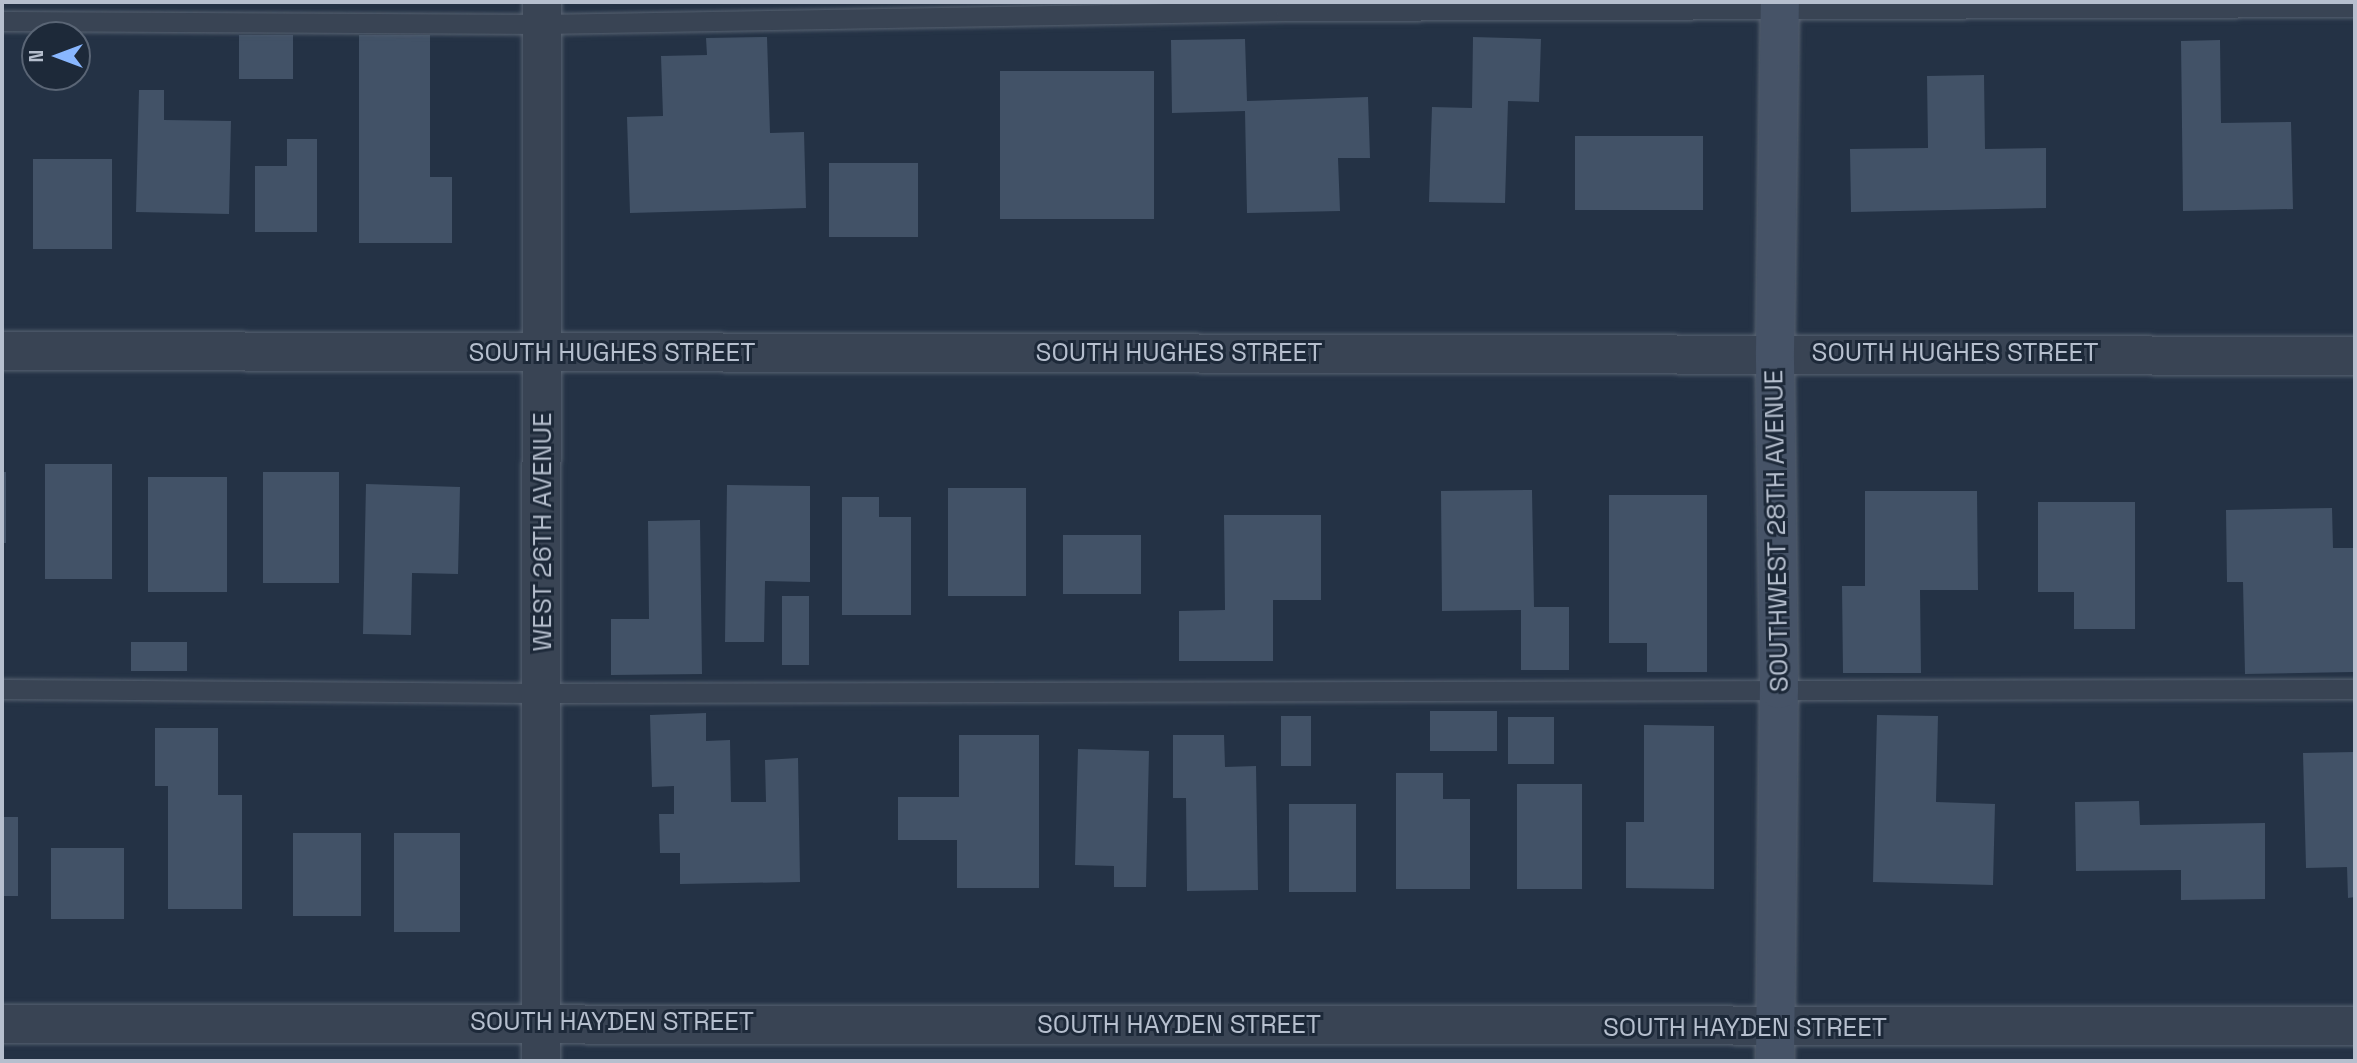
<!DOCTYPE html>
<style>
body{margin:0}
#map{position:relative;width:2357px;height:1063px;overflow:hidden;background:#243245;font-family:"Space Grotesk",sans-serif}
div>[style]{position:absolute}
[style*='--x']{left:calc(var(--x)*1px);top:calc(var(--y)*1px);width:calc(var(--w)*1px);rotate:calc(var(--a)*1deg)}
.building>*{inset:0;background:#425267;transform-origin:0 0}
.roads{filter:drop-shadow(0 0 2px #576271) drop-shadow(0 0 2px #576271)}
.lane>*{height:19px;margin:-9.5px;padding:0 9.5px;transform-origin:9.5px;border-radius:9.5px;background:#394454}
.street>*{height:38px;margin:-19px;padding:0 19px;transform-origin:19px;border-radius:19px;background:#394454}
.secondary>*{height:38px;margin:-19px;padding:0 19px;transform-origin:19px;border-radius:19px;background:#465367}
span{translate:-50% -50%;white-space:nowrap;text-align:center;line-height:1.15;-webkit-text-stroke:6px #1d2939;paint-order:stroke}
.street-label{font-size:26px;color:#b6bfce}
.frame{position:absolute;inset:0;border:4px solid #b6bfce;pointer-events:none}
.north{position:absolute;left:21px;top:21px;width:70px;height:70px;box-sizing:border-box;background:#1d2939;border:2px solid #5a6575;border-radius:50%;rotate:270deg;font-size:19px;font-weight:700;line-height:28px;text-align:center;color:#b6bfce}
.north::after{content:'';display:block;margin:auto;width:24px;height:32px;background:#89b7ff;clip-path:polygon(50% 0,100% 100%,50% 72%,0 100%)}
</style>
<div id="map">
<div class="building">
<i style="left:239px;top:35px;width:54px;height:44px"></i>
<i style="clip-path:polygon(359px 35px,430px 35px,430px 177px,452px 177px,452px 243px,359px 243px)"></i>
<i style="clip-path:polygon(767px 37px,770px 133px,804px 132px,806px 208px,630px 213px,627px 117px,663px 116px,661px 56px,707px 55px,706px 38px)"></i>
<i style="clip-path:polygon(1473px 37px,1541px 39px,1539px 102px,1508px 101px,1505px 203px,1429px 202px,1432px 107px,1472px 108px)"></i>
<i style="clip-path:polygon(1245px 39px,1247px 101px,1368px 97px,1370px 158px,1338px 158px,1340px 211px,1247px 213px,1245px 111px,1172px 113px,1171px 40px)"></i>
<i style="clip-path:polygon(2220px 40px,2221px 123px,2291px 122px,2293px 209px,2183px 211px,2181px 41px)"></i>
<i style="left:1000px;top:71px;width:154px;height:148px"></i>
<i style="clip-path:polygon(1984px 75px,1985px 149px,2046px 148px,2046px 208px,1851px 212px,1850px 149px,1928px 148px,1927px 76px)"></i>
<i style="clip-path:polygon(139px 90px,164px 90px,164px 120px,231px 121px,229px 214px,136px 212px)"></i>
<i style="left:1575px;top:136px;width:128px;height:74px"></i>
<i style="clip-path:polygon(287px 139px,317px 139px,317px 232px,255px 232px,255px 166px,287px 166px)"></i>
<i style="left:33px;top:159px;width:79px;height:90px"></i>
<i style="left:829px;top:163px;width:89px;height:74px"></i>
<i style="left:45px;top:464px;width:67px;height:115px"></i>
<i style="left:2px;top:472px;width:4px;height:71px"></i>
<i style="left:263px;top:472px;width:76px;height:111px"></i>
<i style="left:148px;top:477px;width:79px;height:115px"></i>
<i style="clip-path:polygon(366px 484px,460px 487px,458px 574px,412px 573px,411px 635px,363px 634px)"></i>
<i style="clip-path:polygon(727px 485px,810px 486px,810px 582px,765px 581px,764px 642px,725px 642px)"></i>
<i style="left:948px;top:488px;width:78px;height:108px"></i>
<i style="clip-path:polygon(1532px 490px,1534px 607px,1569px 607px,1569px 670px,1521px 670px,1521px 610px,1442px 611px,1441px 491px)"></i>
<i style="clip-path:polygon(1865px 491px,1977px 491px,1978px 590px,1920px 590px,1921px 673px,1843px 673px,1842px 586px,1865px 586px)"></i>
<i style="clip-path:polygon(1609px 495px,1707px 495px,1707px 672px,1647px 672px,1647px 643px,1609px 643px)"></i>
<i style="clip-path:polygon(842px 497px,879px 497px,879px 517px,911px 517px,911px 615px,842px 615px)"></i>
<i style="clip-path:polygon(2038px 502px,2135px 502px,2135px 629px,2074px 629px,2074px 592px,2038px 592px)"></i>
<i style="clip-path:polygon(2332px 508px,2333px 548px,2355px 548px,2355px 672px,2245px 674px,2243px 582px,2227px 582px,2226px 510px)"></i>
<i style="clip-path:polygon(1224px 515px,1321px 515px,1321px 600px,1273px 600px,1273px 661px,1179px 661px,1179px 611px,1225px 610px)"></i>
<i style="clip-path:polygon(700px 520px,702px 674px,611px 675px,611px 619px,649px 619px,648px 521px)"></i>
<i style="left:1063px;top:535px;width:78px;height:59px"></i>
<i style="left:782px;top:596px;width:27px;height:69px"></i>
<i style="left:131px;top:642px;width:56px;height:29px"></i>
<i style="left:1430px;top:711px;width:67px;height:40px"></i>
<i style="clip-path:polygon(706px 713px,706px 741px,730px 740px,731px 802px,766px 802px,765px 760px,798px 758px,800px 882px,680px 884px,680px 853px,660px 853px,659px 814px,674px 814px,674px 786px,652px 787px,650px 715px)"></i>
<i style="clip-path:polygon(1877px 715px,1938px 716px,1936px 802px,1995px 804px,1993px 885px,1873px 882px)"></i>
<i style="left:1281px;top:716px;width:30px;height:50px"></i>
<i style="left:1508px;top:717px;width:46px;height:47px"></i>
<i style="clip-path:polygon(1644px 725px,1714px 726px,1714px 889px,1626px 888px,1626px 822px,1644px 822px)"></i>
<i style="clip-path:polygon(155px 728px,218px 728px,218px 795px,242px 795px,242px 909px,168px 909px,168px 786px,155px 786px)"></i>
<i style="clip-path:polygon(959px 735px,1039px 735px,1039px 888px,957px 888px,957px 840px,898px 840px,898px 797px,959px 797px)"></i>
<i style="clip-path:polygon(1173px 735px,1224px 735px,1225px 767px,1256px 766px,1258px 890px,1187px 891px,1186px 798px,1173px 798px)"></i>
<i style="clip-path:polygon(1078px 749px,1149px 751px,1146px 887px,1114px 887px,1114px 866px,1075px 865px)"></i>
<i style="clip-path:polygon(2355px 752px,2355px 897px,2348px 898px,2347px 867px,2306px 868px,2303px 753px)"></i>
<i style="clip-path:polygon(1396px 773px,1443px 773px,1443px 799px,1470px 799px,1470px 889px,1396px 889px)"></i>
<i style="left:1517px;top:784px;width:65px;height:105px"></i>
<i style="clip-path:polygon(2139px 801px,2140px 825px,2265px 823px,2265px 899px,2181px 900px,2181px 870px,2076px 871px,2075px 802px)"></i>
<i style="left:1289px;top:804px;width:67px;height:88px"></i>
<i style="left:2px;top:817px;width:16px;height:79px"></i>
<i style="left:293px;top:833px;width:68px;height:83px"></i>
<i style="left:394px;top:833px;width:66px;height:99px"></i>
<i style="left:51px;top:848px;width:73px;height:71px"></i>
</div>
<div class="roads">
<div class="lane">
<i style="--x:2;--y:21;--w:540;--a:0.32"></i>
<i style="--x:542;--y:24;--w:743;--a:-1"></i>
<i style="--x:1285;--y:11;--w:1070;--a:-0.21"></i>
<i style="--x:2;--y:689;--w:540;--a:0.42"></i>
<i style="--x:542;--y:693;--w:1813;--a:-0.13"></i>
</div>
<div class="street">
<i style="--x:2;--y:351;--w:2353;--a:0.12"></i>
<i style="--x:2;--y:1024;--w:2353;--a:0.05"></i>
<i style="--x:541;--y:1061;--w:1059;--a:-89.95"></i>
</div>
<div class="secondary">
<i style="--x:1775;--y:1061;--w:372;--a:-89.4"></i>
<i style="--x:1779;--y:689;--w:338;--a:-90.7"></i>
<i style="--x:1775;--y:351;--w:349;--a:-89.2"></i>
</div>
</div>
<div class="street-label">
<span style="left:612px;top:353px">SOUTH HUGHES STREET</span>
<span style="left:1179px;top:353px">SOUTH HUGHES STREET</span>
<span style="left:1955px;top:353px">SOUTH HUGHES STREET</span>
<span style="left:1777px;top:531px;rotate:-91deg">SOUTHWEST 28TH AVENUE</span>
<span style="left:543px;top:532px;rotate:-90deg">WEST 26TH AVENUE</span>
<span style="left:612px;top:1022px">SOUTH HAYDEN STREET</span>
<span style="left:1179px;top:1025px">SOUTH HAYDEN STREET</span>
<span style="left:1745px;top:1028px">SOUTH HAYDEN STREET</span>
</div>
<div class="frame"></div>
<div class="north">N</div>
</div>
